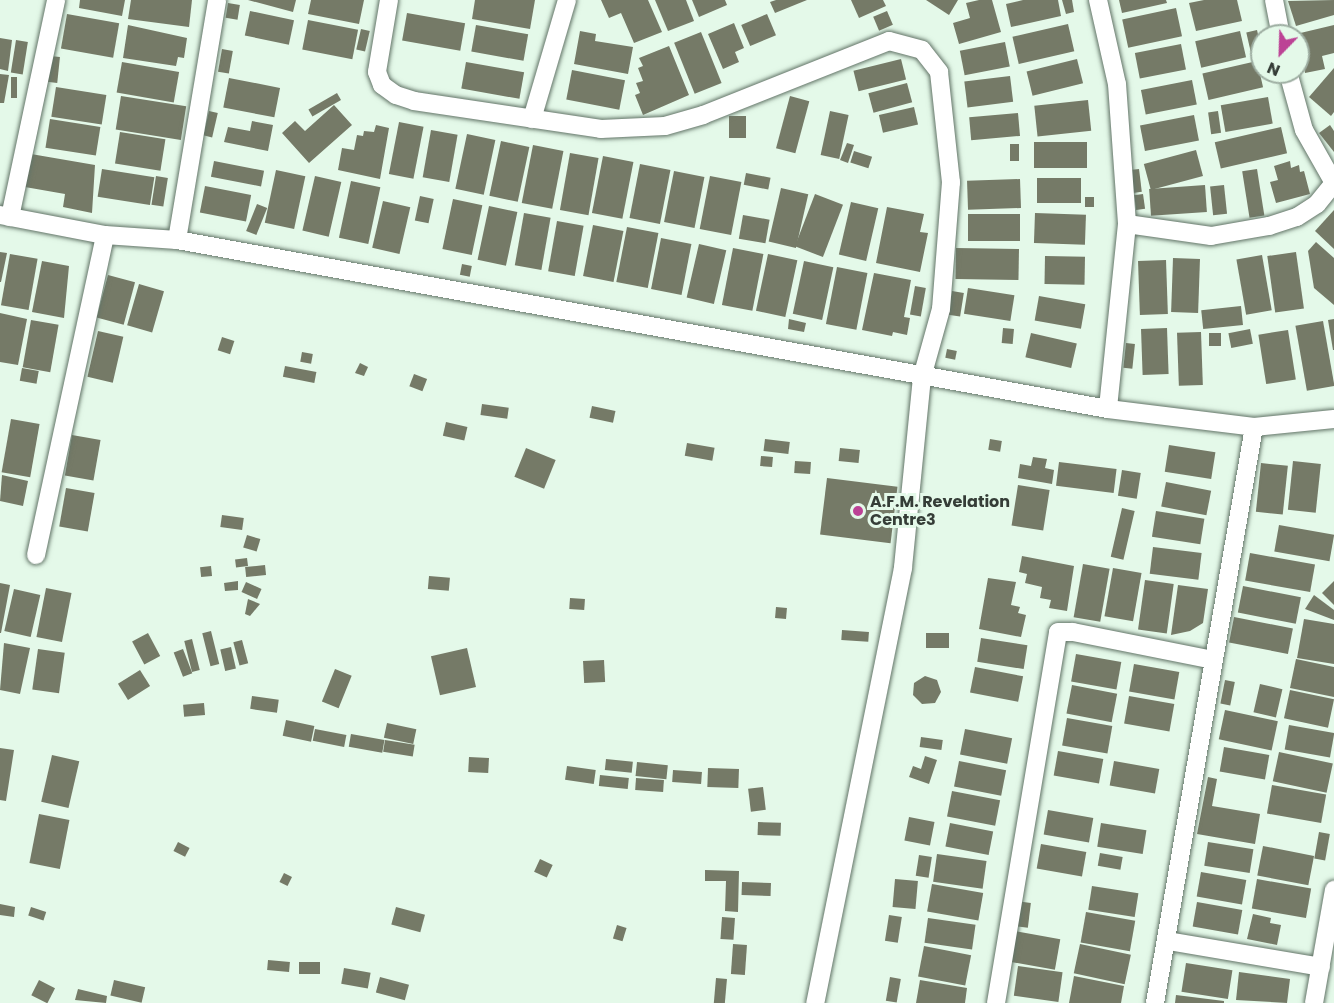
<!DOCTYPE html>
<style>
body{margin:0}
#map{position:relative;width:1334px;height:1003px;overflow:hidden;background:#e4f9e9;font-family:Poppins,sans-serif}
div>[style]{position:absolute}
[style*='--x']{left:calc(var(--x)*1px);top:calc(var(--y)*1px);width:calc(var(--w)*1px);rotate:calc(var(--a)*1deg)}
.building>*{inset:0;background:#757a67;transform-origin:0 0}
.roads{filter:drop-shadow(0 0 2px #627467) drop-shadow(0 0 2px #627467)}
.street>*{height:18px;margin:-9px;padding:0 9px;transform-origin:9px;border-radius:9px;background:#fff}
.dots>*{width:16px;height:16px;translate:-50% -50%;box-sizing:border-box;border:3px solid #e4f9e9;border-radius:50%}
span{translate:-50% -50%;white-space:nowrap;text-align:center;line-height:1.15;-webkit-text-stroke:6px #e4f9e9;paint-order:stroke}
.poi-label{font-size:16px;color:#353d37;font-weight:700}
.left{translate:0 -50%;text-align:left}
.north{position:absolute;left:1250px;top:24px;width:60px;height:60px;box-sizing:border-box;background:#e4f9e9;border:2px solid #9eaea2;border-radius:50%;rotate:203deg;font-size:16px;font-weight:700;line-height:24px;text-align:center;color:#353d37}
.north::after{content:'';display:block;margin:auto;width:21px;height:27px;background:#bc4295;clip-path:polygon(50% 0,100% 100%,50% 72%,0 100%)}
</style>
<div id="map">
<div class="building">
<i style="clip-path:polygon(80px 0,125px 0,122px 16px,79px 8px)"></i>
<i style="clip-path:polygon(131px 0,192px 0,189px 27px,128px 19px)"></i>
<i style="clip-path:polygon(248px 0,296px 0,293px 12px)"></i>
<i style="clip-path:polygon(311px 0,364px 0,359px 24px,308px 14px)"></i>
<i style="clip-path:polygon(475px 0,535px 0,530px 29px,472px 19px)"></i>
<i style="clip-path:polygon(601px 0,648px 0,662px 32px,634px 43px,621px 13px,609px 18px)"></i>
<i style="clip-path:polygon(655px 0,686px 0,694px 21px,668px 31px)"></i>
<i style="clip-path:polygon(692px 0,725px 0,727px 5px,699px 17px)"></i>
<i style="clip-path:polygon(776px 0,807px 0,775px 13px,770px 2px)"></i>
<i style="clip-path:polygon(851px 0,883px 0,886px 6px,859px 18px)"></i>
<i style="clip-path:polygon(926px 0,958px 0,949px 15px)"></i>
<i style="clip-path:polygon(979px 0,992px 0,1001px 32px,959px 44px,953px 23px,970px 18px,966px 3px)"></i>
<i style="clip-path:polygon(1023px 0,1058px 0,1061px 16px,1011px 27px,1006px 4px)"></i>
<i style="clip-path:polygon(1062px 0,1072px 0,1074px 12px,1066px 14px)"></i>
<i style="clip-path:polygon(1119px 0,1166px 0,1167px 3px,1122px 13px)"></i>
<i style="clip-path:polygon(1204px 0,1237px 0,1242px 21px,1196px 31px,1189px 3px)"></i>
<i style="clip-path:polygon(1334px 0,1334px 15px,1296px 26px,1288px 1px)"></i>
<i style="left:228px;top:3px;width:12px;height:15px;rotate:9deg"></i>
<i style="left:1176px;top:8px;width:29px;height:55px;rotate:78deg"></i>
<i style="left:250px;top:11px;width:45px;height:25px;rotate:12deg"></i>
<i style="left:887px;top:11px;width:15px;height:15px;rotate:67deg"></i>
<i style="left:407px;top:13px;width:59px;height:28px;rotate:10deg"></i>
<i style="left:67px;top:14px;width:53px;height:35px;rotate:10deg"></i>
<i style="left:767px;top:14px;width:23px;height:28px;rotate:67deg"></i>
<i style="left:308px;top:20px;width:51px;height:30px;rotate:11deg"></i>
<i style="clip-path:polygon(734px 23px,744px 48px,735px 52px,739px 62px,723px 69px,708px 34px)"></i>
<i style="left:1068px;top:24px;width:28px;height:57px;rotate:77deg"></i>
<i style="clip-path:polygon(128px 25px,187px 38px,184px 58px,178px 57px,176px 66px,123px 58px)"></i>
<i style="left:476px;top:25px;width:53px;height:27px;rotate:10deg"></i>
<i style="clip-path:polygon(1334px 25px,1334px 53px,1322px 56px,1325px 69px,1305px 73px,1298px 36px,1292px 35px)"></i>
<i style="left:361px;top:29px;width:9px;height:21px;rotate:13deg"></i>
<i style="left:1257px;top:30px;width:23px;height:11px;rotate:77deg"></i>
<i style="clip-path:polygon(580px 31px,596px 34px,595px 41px,633px 47px,628px 74px,574px 64px)"></i>
<i style="left:1240px;top:31px;width:27px;height:46px;rotate:77deg"></i>
<i style="left:701px;top:32px;width:55px;height:29px;rotate:68deg"></i>
<i style="clip-path:polygon(0 38px,12px 40px,8px 71px,0 69px)"></i>
<i style="left:16px;top:40px;width:12px;height:33px;rotate:9deg"></i>
<i style="left:1005px;top:42px;width:25px;height:46px;rotate:79deg"></i>
<i style="left:1181px;top:44px;width:26px;height:47px;rotate:79deg"></i>
<i style="clip-path:polygon(669px 46px,689px 95px,643px 115px,635px 95px,640px 93px,636px 83px,643px 81px,638px 68px,643px 66px,639px 58px)"></i>
<i style="left:222px;top:49px;width:11px;height:23px;rotate:10deg"></i>
<i style="left:50px;top:56px;width:10px;height:26px;rotate:6deg"></i>
<i style="left:901px;top:59px;width:21px;height:49px;rotate:76deg"></i>
<i style="left:1077px;top:59px;width:25px;height:52px;rotate:76deg"></i>
<i style="left:1257px;top:61px;width:27px;height:56px;rotate:77deg"></i>
<i style="left:122px;top:62px;width:58px;height:31px;rotate:10deg"></i>
<i style="left:466px;top:62px;width:59px;height:27px;rotate:10deg"></i>
<i style="clip-path:polygon(1334px 68px,1334px 112px,1331px 116px,1309px 97px)"></i>
<i style="left:572px;top:70px;width:54px;height:30px;rotate:11deg"></i>
<i style="clip-path:polygon(0 74px,9px 75px,4px 103px,0 103px)"></i>
<i style="left:1010px;top:76px;width:26px;height:46px;rotate:83deg"></i>
<i style="left:11px;top:77px;width:6px;height:21px"></i>
<i style="left:229px;top:78px;width:52px;height:30px;rotate:11deg"></i>
<i style="left:1192px;top:80px;width:25px;height:52px;rotate:79deg"></i>
<i style="left:907px;top:83px;width:20px;height:40px;rotate:75deg"></i>
<i style="left:56px;top:87px;width:51px;height:30px;rotate:9deg"></i>
<i style="left:337px;top:93px;width:8px;height:33px;rotate:60deg"></i>
<i style="left:121px;top:96px;width:66px;height:34px;rotate:9deg"></i>
<i style="left:790px;top:96px;width:20px;height:54px;rotate:15deg"></i>
<i style="left:1268px;top:97px;width:27px;height:48px;rotate:80deg"></i>
<i style="left:1088px;top:100px;width:31px;height:54px;rotate:84deg"></i>
<i style="clip-path:polygon(334px 105px,352px 125px,309px 163px,282px 133px,295px 121px,305px 131px)"></i>
<i style="left:914px;top:107px;width:18px;height:36px;rotate:77deg"></i>
<i style="left:209px;top:111px;width:9px;height:25px;rotate:13deg"></i>
<i style="left:830px;top:111px;width:19px;height:45px;rotate:12deg"></i>
<i style="left:1218px;top:111px;width:22px;height:10px;rotate:82deg"></i>
<i style="left:1018px;top:113px;width:23px;height:49px;rotate:85deg"></i>
<i style="left:1194px;top:115px;width:26px;height:55px;rotate:79deg"></i>
<i style="left:729px;top:116px;width:17px;height:22px"></i>
<i style="left:50px;top:119px;width:51px;height:29px;rotate:9deg"></i>
<i style="clip-path:polygon(252px 121px,273px 125px,268px 151px,224px 142px,228px 127px,250px 131px)"></i>
<i style="left:399px;top:122px;width:25px;height:53px;rotate:11deg"></i>
<i style="clip-path:polygon(376px 125px,389px 128px,380px 179px,338px 170px,342px 148px,354px 150px,357px 135px,363px 136px,364px 131px,374px 132px)"></i>
<i style="clip-path:polygon(1330px 125px,1334px 131px,1334px 152px,1319px 133px)"></i>
<i style="left:1281px;top:127px;width:27px;height:68px;rotate:77deg"></i>
<i style="left:431px;top:130px;width:27px;height:48px;rotate:10deg"></i>
<i style="left:120px;top:132px;width:46px;height:32px;rotate:9deg"></i>
<i style="left:467px;top:134px;width:29px;height:56px;rotate:12deg"></i>
<i style="left:501px;top:141px;width:29px;height:56px;rotate:12deg"></i>
<i style="left:1034px;top:142px;width:53px;height:26px"></i>
<i style="clip-path:polygon(847px 143px,854px 145px,848px 163px,840px 160px)"></i>
<i style="left:1010px;top:144px;width:9px;height:17px"></i>
<i style="left:533px;top:145px;width:31px;height:59px;rotate:11deg"></i>
<i style="left:1196px;top:150px;width:27px;height:54px;rotate:75deg"></i>
<i style="left:854px;top:151px;width:19px;height:12px;rotate:18deg"></i>
<i style="left:570px;top:153px;width:29px;height:58px;rotate:10deg"></i>
<i style="clip-path:polygon(31px 154px,95px 165px,92px 213px,63px 207px,65px 194px,25px 187px)"></i>
<i style="left:603px;top:156px;width:31px;height:58px;rotate:11deg"></i>
<i style="left:214px;top:161px;width:51px;height:16px;rotate:11deg"></i>
<i style="clip-path:polygon(1290px 161px,1291px 168px,1299px 165px,1300px 172px,1304px 171px,1310px 194px,1276px 203px,1270px 182px,1278px 180px,1274px 166px)"></i>
<i style="left:640px;top:164px;width:31px;height:55px;rotate:11deg"></i>
<i style="left:102px;top:169px;width:53px;height:28px;rotate:9deg"></i>
<i style="left:1139px;top:169px;width:23px;height:9px;rotate:83deg"></i>
<i style="left:1257px;top:169px;width:47px;height:15px;rotate:81deg"></i>
<i style="left:276px;top:170px;width:30px;height:54px;rotate:12deg"></i>
<i style="left:674px;top:171px;width:31px;height:52px;rotate:11deg"></i>
<i style="left:746px;top:173px;width:25px;height:12px;rotate:11deg"></i>
<i style="left:156px;top:176px;width:12px;height:29px;rotate:9deg"></i>
<i style="left:315px;top:176px;width:27px;height:56px;rotate:13deg"></i>
<i style="left:710px;top:176px;width:32px;height:54px;rotate:11deg"></i>
<i style="left:1037px;top:178px;width:44px;height:25px"></i>
<i style="left:1020px;top:179px;width:29px;height:53px;rotate:88deg"></i>
<i style="left:351px;top:181px;width:30px;height:58px;rotate:12deg"></i>
<i style="left:1205px;top:185px;width:27px;height:56px;rotate:86deg"></i>
<i style="left:1224px;top:185px;width:29px;height:14px;rotate:84deg"></i>
<i style="left:205px;top:186px;width:47px;height:27px;rotate:11deg"></i>
<i style="left:781px;top:188px;width:28px;height:55px;rotate:13deg"></i>
<i style="left:815px;top:194px;width:30px;height:56px;rotate:21deg"></i>
<i style="left:1143px;top:194px;width:15px;height:9px;rotate:82deg"></i>
<i style="left:420px;top:196px;width:14px;height:25px;rotate:12deg"></i>
<i style="left:1085px;top:197px;width:9px;height:10px"></i>
<i style="left:453px;top:199px;width:30px;height:51px;rotate:12deg"></i>
<i style="left:383px;top:201px;width:28px;height:48px;rotate:13deg"></i>
<i style="left:851px;top:202px;width:28px;height:54px;rotate:13deg"></i>
<i style="left:257px;top:204px;width:11px;height:29px;rotate:22deg"></i>
<i style="left:489px;top:206px;width:29px;height:55px;rotate:12deg"></i>
<i style="clip-path:polygon(887px 207px,924px 214px,920px 232px,928px 233px,920px 272px,876px 263px)"></i>
<i style="clip-path:polygon(1334px 210px,1334px 249px,1315px 231px)"></i>
<i style="left:524px;top:213px;width:27px;height:53px;rotate:10deg"></i>
<i style="left:1035px;top:213px;width:51px;height:30px;rotate:2deg"></i>
<i style="left:1020px;top:214px;width:27px;height:52px;rotate:90deg"></i>
<i style="left:743px;top:215px;width:27px;height:24px;rotate:10deg"></i>
<i style="left:557px;top:221px;width:27px;height:51px;rotate:10deg"></i>
<i style="left:593px;top:225px;width:31px;height:52px;rotate:11deg"></i>
<i style="left:627px;top:227px;width:32px;height:56px;rotate:11deg"></i>
<i style="left:661px;top:238px;width:31px;height:52px;rotate:11deg"></i>
<i style="clip-path:polygon(1316px 242px,1334px 258px,1334px 305px,1314px 288px,1308px 251px)"></i>
<i style="left:699px;top:244px;width:28px;height:55px;rotate:13deg"></i>
<i style="left:733px;top:248px;width:31px;height:58px;rotate:11deg"></i>
<i style="left:956px;top:248px;width:63px;height:31px;rotate:1deg"></i>
<i style="clip-path:polygon(0 252px,7px 253px,1px 282px,0 282px)"></i>
<i style="left:1296px;top:252px;width:57px;height:29px;rotate:82deg"></i>
<i style="left:10px;top:254px;width:28px;height:52px;rotate:10deg"></i>
<i style="left:768px;top:254px;width:30px;height:58px;rotate:12deg"></i>
<i style="left:1262px;top:255px;width:56px;height:26px;rotate:80deg"></i>
<i style="left:1045px;top:256px;width:40px;height:28px;rotate:1deg"></i>
<i style="left:1173px;top:258px;width:27px;height:54px;rotate:2deg"></i>
<i style="left:1166px;top:260px;width:54px;height:28px;rotate:88deg"></i>
<i style="clip-path:polygon(42px 261px,69px 266px,64px 318px,32px 312px)"></i>
<i style="left:804px;top:261px;width:30px;height:54px;rotate:12deg"></i>
<i style="left:462px;top:264px;width:10px;height:11px;rotate:11deg"></i>
<i style="left:837px;top:267px;width:31px;height:58px;rotate:11deg"></i>
<i style="clip-path:polygon(874px 273px,911px 280px,904px 317px,910px 318px,907px 335px,893px 332px,892px 336px,862px 330px)"></i>
<i style="left:108px;top:275px;width:28px;height:44px;rotate:15deg"></i>
<i style="left:139px;top:284px;width:26px;height:43px;rotate:16deg"></i>
<i style="left:915px;top:286px;width:11px;height:29px;rotate:10deg"></i>
<i style="left:968px;top:288px;width:47px;height:26px;rotate:9deg"></i>
<i style="left:952px;top:291px;width:12px;height:24px;rotate:9deg"></i>
<i style="left:1039px;top:296px;width:47px;height:25px;rotate:10deg"></i>
<i style="left:1241px;top:306px;width:19px;height:40px;rotate:84deg"></i>
<i style="clip-path:polygon(0 313px,27px 319px,18px 365px,0 362px)"></i>
<i style="clip-path:polygon(789px 319px,806px 323px,804px 332px,788px 329px)"></i>
<i style="clip-path:polygon(1334px 319px,1334px 350px,1333px 350px,1328px 320px)"></i>
<i style="left:31px;top:320px;width:28px;height:48px;rotate:10deg"></i>
<i style="left:1323px;top:321px;width:66px;height:28px;rotate:80deg"></i>
<i style="left:1003px;top:328px;width:11px;height:15px;rotate:5deg"></i>
<i style="left:1167px;top:328px;width:46px;height:26px;rotate:88deg"></i>
<i style="left:1250px;top:329px;width:15px;height:22px;rotate:79deg"></i>
<i style="left:1288px;top:330px;width:50px;height:30px;rotate:81deg"></i>
<i style="left:98px;top:331px;width:26px;height:47px;rotate:13deg"></i>
<i style="left:1201px;top:332px;width:53px;height:24px;rotate:88deg"></i>
<i style="left:1031px;top:333px;width:47px;height:25px;rotate:13deg"></i>
<i style="left:1209px;top:333px;width:12px;height:13px"></i>
<i style="left:222px;top:337px;width:13px;height:14px;rotate:18deg"></i>
<i style="left:1126px;top:343px;width:9px;height:25px;rotate:6deg"></i>
<i style="left:947px;top:349px;width:10px;height:9px;rotate:11deg"></i>
<i style="left:302px;top:352px;width:11px;height:10px;rotate:10deg"></i>
<i style="clip-path:polygon(360px 363px,368px 367px,364px 376px,355px 373px)"></i>
<i style="left:285px;top:366px;width:32px;height:11px;rotate:11deg"></i>
<i style="left:22px;top:368px;width:17px;height:13px;rotate:10deg"></i>
<i style="left:414px;top:374px;width:14px;height:13px;rotate:21deg"></i>
<i style="left:482px;top:404px;width:27px;height:11px;rotate:8deg"></i>
<i style="left:592px;top:406px;width:24px;height:12px;rotate:12deg"></i>
<i style="left:11px;top:419px;width:29px;height:54px;rotate:10deg"></i>
<i style="left:446px;top:422px;width:22px;height:14px;rotate:13deg"></i>
<i style="left:72px;top:435px;width:29px;height:41px;rotate:10deg"></i>
<i style="left:765px;top:439px;width:25px;height:12px;rotate:7deg"></i>
<i style="left:990px;top:439px;width:12px;height:11px;rotate:9deg"></i>
<i style="left:687px;top:443px;width:28px;height:13px;rotate:10deg"></i>
<i style="left:1169px;top:445px;width:47px;height:27px;rotate:9deg"></i>
<i style="left:526px;top:448px;width:32px;height:31px;rotate:22deg"></i>
<i style="left:840px;top:448px;width:20px;height:13px;rotate:6deg"></i>
<i style="left:761px;top:456px;width:12px;height:10px;rotate:5deg"></i>
<i style="clip-path:polygon(1033px 457px,1047px 459px,1045px 468px,1054px 470px,1052px 484px,1018px 478px,1020px 464px,1031px 466px)"></i>
<i style="left:795px;top:461px;width:16px;height:12px;rotate:4deg"></i>
<i style="left:1293px;top:461px;width:28px;height:49px;rotate:6deg"></i>
<i style="left:1059px;top:462px;width:58px;height:24px;rotate:7deg"></i>
<i style="left:1261px;top:463px;width:27px;height:49px;rotate:6deg"></i>
<i style="left:1122px;top:470px;width:19px;height:26px;rotate:9deg"></i>
<i style="clip-path:polygon(2px 475px,28px 481px,23px 506px,0 501px)"></i>
<i style="left:827px;top:478px;width:71px;height:57px;rotate:7deg"></i>
<i style="left:1166px;top:482px;width:46px;height:25px;rotate:11deg"></i>
<i style="left:1018px;top:485px;width:32px;height:41px;rotate:9deg"></i>
<i style="left:66px;top:488px;width:29px;height:39px;rotate:10deg"></i>
<i style="left:1122px;top:508px;width:13px;height:50px;rotate:13deg"></i>
<i style="left:1156px;top:511px;width:49px;height:26px;rotate:9deg"></i>
<i style="left:222px;top:515px;width:22px;height:12px;rotate:8deg"></i>
<i style="left:1279px;top:525px;width:56px;height:27px;rotate:10deg"></i>
<i style="left:247px;top:535px;width:14px;height:13px;rotate:17deg"></i>
<i style="left:1153px;top:547px;width:49px;height:27px;rotate:7deg"></i>
<i style="left:1250px;top:553px;width:66px;height:28px;rotate:10deg"></i>
<i style="clip-path:polygon(1022px 556px,1074px 566px,1067px 611px,1049px 608px,1051px 600px,1040px 598px,1042px 587px,1025px 583px,1027px 574px,1019px 572px)"></i>
<i style="left:247px;top:558px;width:8px;height:12px;rotate:83deg"></i>
<i style="left:1083px;top:564px;width:27px;height:54px;rotate:10deg"></i>
<i style="left:265px;top:565px;width:10px;height:20px;rotate:84deg"></i>
<i style="left:211px;top:566px;width:10px;height:11px;rotate:84deg"></i>
<i style="left:1113px;top:568px;width:29px;height:49px;rotate:10deg"></i>
<i style="left:429px;top:576px;width:21px;height:13px;rotate:5deg"></i>
<i style="clip-path:polygon(988px 578px,1016px 582px,1011px 605px,1020px 607px,1018px 613px,1026px 615px,1021px 637px,979px 629px)"></i>
<i style="left:1145px;top:580px;width:29px;height:50px;rotate:8deg"></i>
<i style="clip-path:polygon(238px 581px,238px 590px,225px 591px,224px 583px)"></i>
<i style="clip-path:polygon(1334px 581px,1334px 605px,1322px 593px)"></i>
<i style="left:246px;top:582px;width:17px;height:11px;rotate:24deg"></i>
<i style="clip-path:polygon(0 583px,10px 585px,1px 633px,0 633px)"></i>
<i style="clip-path:polygon(1178px 585px,1208px 589px,1203px 623px,1190px 631px,1171px 635px)"></i>
<i style="left:1243px;top:586px;width:59px;height:27px;rotate:11deg"></i>
<i style="left:46px;top:588px;width:26px;height:50px;rotate:11deg"></i>
<i style="left:14px;top:589px;width:27px;height:43px;rotate:13deg"></i>
<i style="clip-path:polygon(1314px 595px,1334px 610px,1334px 620px,1305px 609px)"></i>
<i style="left:570px;top:598px;width:15px;height:11px;rotate:4deg"></i>
<i style="clip-path:polygon(248px 599px,260px 604px,250px 616px,245px 614px)"></i>
<i style="left:776px;top:607px;width:11px;height:11px;rotate:5deg"></i>
<i style="left:1234px;top:617px;width:60px;height:26px;rotate:11deg"></i>
<i style="clip-path:polygon(1304px 619px,1334px 624px,1334px 664px,1297px 658px)"></i>
<i style="left:842px;top:630px;width:27px;height:10px;rotate:4deg"></i>
<i style="left:211px;top:631px;width:34px;height:9px;rotate:76deg"></i>
<i style="left:148px;top:633px;width:26px;height:18px;rotate:62deg"></i>
<i style="left:949px;top:633px;width:15px;height:23px;rotate:90deg"></i>
<i style="left:981px;top:638px;width:47px;height:24px;rotate:9deg"></i>
<i style="left:192px;top:639px;width:32px;height:8px;rotate:76deg"></i>
<i style="left:242px;top:640px;width:24px;height:9px;rotate:75deg"></i>
<i style="clip-path:polygon(4px 643px,30px 648px,20px 694px,0 690px)"></i>
<i style="left:231px;top:647px;width:22px;height:11px;rotate:77deg"></i>
<i style="left:467px;top:648px;width:40px;height:37px;rotate:77deg"></i>
<i style="left:38px;top:649px;width:27px;height:41px;rotate:8deg"></i>
<i style="left:183px;top:649px;width:26px;height:10px;rotate:69deg"></i>
<i style="left:1076px;top:654px;width:46px;height:28px;rotate:10deg"></i>
<i style="clip-path:polygon(1296px 659px,1334px 667px,1334px 697px,1290px 688px)"></i>
<i style="left:604px;top:660px;width:22px;height:21px;rotate:87deg"></i>
<i style="left:1134px;top:664px;width:46px;height:28px;rotate:10deg"></i>
<i style="left:975px;top:667px;width:49px;height:26px;rotate:11deg"></i>
<i style="left:335px;top:669px;width:18px;height:35px;rotate:22deg"></i>
<i style="left:140px;top:670px;width:19px;height:26px;rotate:58deg"></i>
<i style="clip-path:polygon(925px 676px,937px 680px,941px 692px,935px 703px,922px 704px,913px 695px,914px 683px)"></i>
<i style="left:1225px;top:680px;width:10px;height:24px;rotate:11deg"></i>
<i style="left:1260px;top:684px;width:23px;height:29px;rotate:13deg"></i>
<i style="left:1072px;top:685px;width:46px;height:29px;rotate:11deg"></i>
<i style="left:1290px;top:690px;width:45px;height:29px;rotate:12deg"></i>
<i style="left:252px;top:696px;width:27px;height:13px;rotate:8deg"></i>
<i style="left:1129px;top:696px;width:46px;height:28px;rotate:10deg"></i>
<i style="left:204px;top:703px;width:12px;height:21px;rotate:85deg"></i>
<i style="left:1225px;top:710px;width:54px;height:30px;rotate:12deg"></i>
<i style="left:1067px;top:718px;width:46px;height:28px;rotate:10deg"></i>
<i style="left:286px;top:720px;width:29px;height:16px;rotate:12deg"></i>
<i style="left:387px;top:723px;width:30px;height:15px;rotate:12deg"></i>
<i style="left:1289px;top:725px;width:46px;height:25px;rotate:10deg"></i>
<i style="left:315px;top:729px;width:32px;height:12px;rotate:11deg"></i>
<i style="left:965px;top:729px;width:48px;height:26px;rotate:11deg"></i>
<i style="left:351px;top:734px;width:34px;height:13px;rotate:10deg"></i>
<i style="left:921px;top:737px;width:22px;height:10px;rotate:8deg"></i>
<i style="left:385px;top:740px;width:30px;height:12px;rotate:9deg"></i>
<i style="left:1224px;top:747px;width:46px;height:25px;rotate:10deg"></i>
<i style="clip-path:polygon(0 748px,14px 750px,6px 801px,0 800px)"></i>
<i style="left:1058px;top:751px;width:46px;height:25px;rotate:10deg"></i>
<i style="left:1279px;top:752px;width:55px;height:30px;rotate:12deg"></i>
<i style="left:52px;top:755px;width:28px;height:48px;rotate:13deg"></i>
<i style="clip-path:polygon(925px 756px,937px 760px,929px 784px,909px 777px,913px 766px,921px 769px)"></i>
<i style="left:469px;top:757px;width:20px;height:15px;rotate:3deg"></i>
<i style="left:606px;top:759px;width:27px;height:11px;rotate:6deg"></i>
<i style="left:959px;top:761px;width:48px;height:26px;rotate:11deg"></i>
<i style="left:1114px;top:761px;width:46px;height:25px;rotate:10deg"></i>
<i style="left:637px;top:762px;width:31px;height:14px;rotate:6deg"></i>
<i style="left:567px;top:766px;width:29px;height:14px;rotate:8deg"></i>
<i style="left:708px;top:768px;width:31px;height:19px;rotate:2deg"></i>
<i style="left:673px;top:770px;width:29px;height:12px;rotate:4deg"></i>
<i style="left:600px;top:775px;width:29px;height:11px;rotate:6deg"></i>
<i style="clip-path:polygon(1208px 777px,1217px 779px,1212px 806px,1260px 814px,1255px 844px,1197px 834px)"></i>
<i style="left:636px;top:778px;width:28px;height:12px;rotate:4deg"></i>
<i style="left:1272px;top:785px;width:55px;height:29px;rotate:10deg"></i>
<i style="left:763px;top:787px;width:23px;height:15px;rotate:83deg"></i>
<i style="left:952px;top:791px;width:49px;height:26px;rotate:11deg"></i>
<i style="left:1048px;top:810px;width:46px;height:25px;rotate:10deg"></i>
<i style="left:39px;top:814px;width:31px;height:50px;rotate:11deg"></i>
<i style="left:909px;top:817px;width:26px;height:24px;rotate:11deg"></i>
<i style="left:758px;top:822px;width:23px;height:13px;rotate:2deg"></i>
<i style="left:950px;top:823px;width:44px;height:24px;rotate:11deg"></i>
<i style="left:1101px;top:823px;width:46px;height:24px;rotate:9deg"></i>
<i style="left:1319px;top:832px;width:11px;height:27px;rotate:10deg"></i>
<i style="left:178px;top:842px;width:13px;height:10px;rotate:27deg"></i>
<i style="left:1208px;top:842px;width:46px;height:24px;rotate:9deg"></i>
<i style="left:1041px;top:844px;width:46px;height:25px;rotate:10deg"></i>
<i style="left:1263px;top:846px;width:52px;height:30px;rotate:11deg"></i>
<i style="left:1100px;top:853px;width:23px;height:13px;rotate:10deg"></i>
<i style="left:937px;top:854px;width:50px;height:28px;rotate:8deg"></i>
<i style="left:919px;top:855px;width:13px;height:21px;rotate:9deg"></i>
<i style="left:540px;top:859px;width:14px;height:14px;rotate:25deg"></i>
<i style="clip-path:polygon(705px 870px,739px 871px,738px 912px,725px 911px,726px 881px,705px 881px)"></i>
<i style="left:1201px;top:872px;width:46px;height:25px;rotate:10deg"></i>
<i style="left:284px;top:873px;width:9px;height:10px;rotate:27deg"></i>
<i style="left:895px;top:879px;width:23px;height:28px;rotate:5deg"></i>
<i style="left:1257px;top:879px;width:55px;height:30px;rotate:10deg"></i>
<i style="left:742px;top:882px;width:29px;height:13px;rotate:2deg"></i>
<i style="left:932px;top:884px;width:52px;height:28px;rotate:10deg"></i>
<i style="left:1092px;top:886px;width:47px;height:24px;rotate:9deg"></i>
<i style="left:1015px;top:901px;width:16px;height:25px;rotate:7deg"></i>
<i style="left:1197px;top:902px;width:46px;height:25px;rotate:10deg"></i>
<i style="clip-path:polygon(0 904px,15px 907px,14px 917px,0 915px)"></i>
<i style="left:31px;top:907px;width:16px;height:9px;rotate:18deg"></i>
<i style="left:396px;top:907px;width:30px;height:18px;rotate:15deg"></i>
<i style="left:1086px;top:912px;width:50px;height:31px;rotate:10deg"></i>
<i style="clip-path:polygon(1253px 914px,1271px 918px,1270px 923px,1281px 925px,1277px 945px,1247px 939px)"></i>
<i style="left:889px;top:915px;width:13px;height:26px;rotate:9deg"></i>
<i style="left:722px;top:917px;width:13px;height:22px;rotate:4deg"></i>
<i style="left:928px;top:918px;width:48px;height:25px;rotate:8deg"></i>
<i style="left:617px;top:925px;width:10px;height:14px;rotate:17deg"></i>
<i style="left:1014px;top:931px;width:47px;height:31px;rotate:10deg"></i>
<i style="left:733px;top:944px;width:14px;height:30px;rotate:4deg"></i>
<i style="left:1080px;top:944px;width:52px;height:30px;rotate:12deg"></i>
<i style="left:924px;top:946px;width:48px;height:31px;rotate:11deg"></i>
<i style="left:268px;top:960px;width:22px;height:10px;rotate:5deg"></i>
<i style="left:299px;top:962px;width:21px;height:12px"></i>
<i style="left:1186px;top:963px;width:47px;height:29px;rotate:9deg"></i>
<i style="left:1018px;top:966px;width:45px;height:30px;rotate:8deg"></i>
<i style="left:344px;top:968px;width:27px;height:16px;rotate:10deg"></i>
<i style="clip-path:polygon(1239px 972px,1290px 979px,1287px 1003px,1236px 1000px)"></i>
<i style="clip-path:polygon(1074px 976px,1124px 986px,1121px 1003px,1069px 1003px)"></i>
<i style="left:380px;top:977px;width:30px;height:16px;rotate:15deg"></i>
<i style="left:890px;top:977px;width:11px;height:24px;rotate:10deg"></i>
<i style="left:716px;top:978px;width:11px;height:25px;rotate:5deg"></i>
<i style="left:39px;top:980px;width:18px;height:17px;rotate:27deg"></i>
<i style="left:114px;top:980px;width:32px;height:16px;rotate:13deg"></i>
<i style="clip-path:polygon(920px 980px,967px 988px,965px 1003px,916px 1003px)"></i>
<i style="clip-path:polygon(78px 989px,107px 996px,106px 1003px,75px 1000px)"></i>
<i style="clip-path:polygon(1176px 995px,1224px 1001px,1224px 1003px,1175px 1003px)"></i>
</div>
<div class="roads">
<div class="street">
<i style="--x:389;--y:0;--w:73;--a:99.5"></i>
<i style="--x:377;--y:72;--w:14;--a:69"></i>
<i style="--x:382;--y:85;--w:17;--a:36"></i>
<i style="--x:396;--y:95;--w:19;--a:18"></i>
<i style="--x:414;--y:101;--w:189;--a:8.5"></i>
<i style="--x:601;--y:129;--w:64;--a:-2.7"></i>
<i style="--x:665;--y:126;--w:40;--a:-16"></i>
<i style="--x:703;--y:115;--w:200;--a:-21.7"></i>
<i style="--x:889;--y:41;--w:34;--a:15"></i>
<i style="--x:922;--y:50;--w:28;--a:52"></i>
<i style="--x:939;--y:72;--w:111;--a:83.8"></i>
<i style="--x:951;--y:182;--w:127;--a:94.5"></i>
<i style="--x:941;--y:309;--w:71;--a:105.6"></i>
<i style="--x:922;--y:377;--w:192;--a:95.7"></i>
<i style="--x:903;--y:568;--w:444;--a:101.4"></i>
<i style="--x:1098;--y:0;--w:86;--a:77.3"></i>
<i style="--x:1117;--y:84;--w:140;--a:85.9"></i>
<i style="--x:1127;--y:224;--w:186;--a:95.9"></i>
<i style="--x:1274;--y:0;--w:37;--a:79"></i>
<i style="--x:1288;--y:72;--w:60;--a:74.6"></i>
<i style="--x:1304;--y:130;--w:61;--a:60.5"></i>
<i style="--x:532;--y:119;--w:124;--a:-73.6"></i>
<i style="--x:0;--y:215;--w:107;--a:10.8"></i>
<i style="--x:105;--y:235;--w:72;--a:4"></i>
<i style="--x:177;--y:240;--w:946;--a:10.29"></i>
<i style="--x:1108;--y:409;--w:147;--a:7"></i>
<i style="--x:1254;--y:427;--w:80;--a:-5.7"></i>
<i style="--x:10;--y:217;--w:222;--a:-78"></i>
<i style="--x:1127;--y:224;--w:85;--a:8.1"></i>
<i style="--x:1211;--y:236;--w:59;--a:-9.8"></i>
<i style="--x:1269;--y:226;--w:29;--a:-18"></i>
<i style="--x:1297;--y:217;--w:24;--a:-33"></i>
<i style="--x:1317;--y:204;--w:27;--a:-51"></i>
<i style="--x:177;--y:240;--w:243;--a:-80.5"></i>
<i style="--x:36;--y:555;--w:327;--a:-77.8"></i>
<i style="--x:1168;--y:941;--w:155;--a:9.6"></i>
<i style="--x:996;--y:1003;--w:376;--a:-80.5"></i>
<i style="--x:1058;--y:632;--w:15;--a:0"></i>
<i style="--x:1073;--y:632;--w:143;--a:11.3"></i>
<i style="--x:1155;--y:1003;--w:584;--a:-80.25"></i>
<i style="--x:1314;--y:1003;--w:115;--a:-80"></i>
</div>
</div>
<div class="dots">
<i style="left:858px;top:511px;background:#bc4295"></i>
</div>
<div class="poi-label">
<span class="left" style="left:870px;top:511px">A.F.M. Revelation<br>Centre3</span>
</div>
<div class="north">N</div>
</div>
